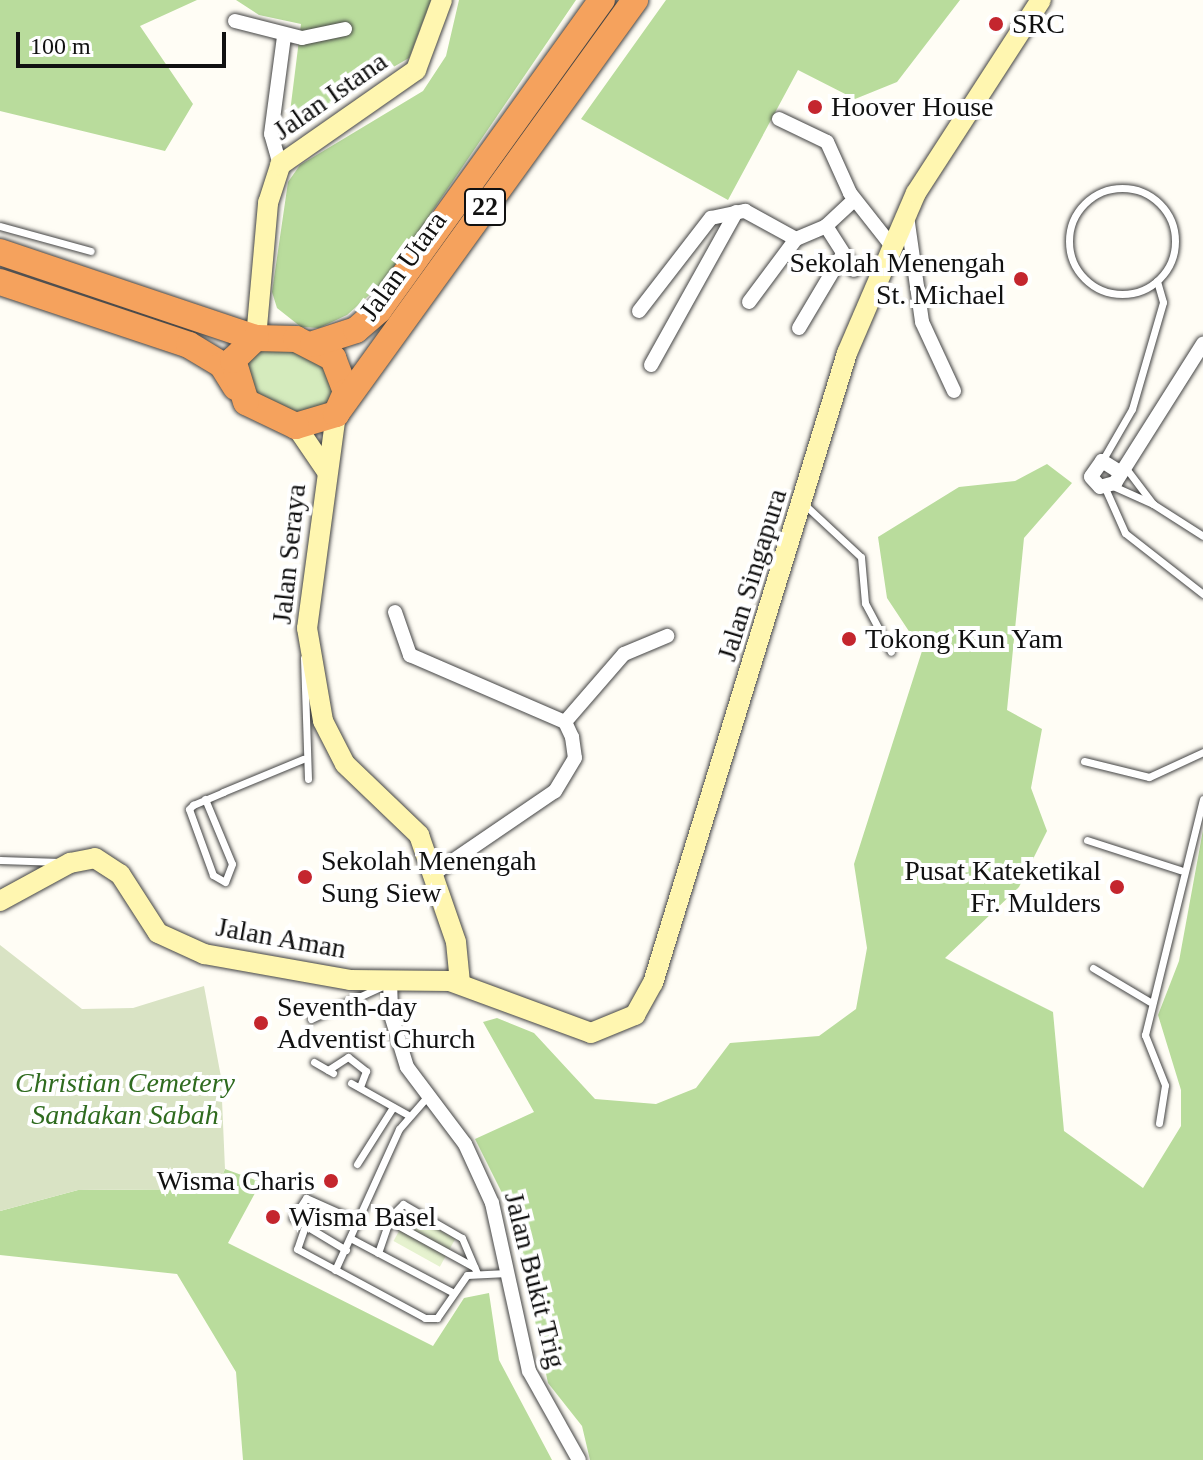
<!DOCTYPE html>
<style>
body{margin:0}
#map{position:relative;width:1203px;height:1460px;overflow:hidden;background:#fffdf5;font-family:"Times New Roman",serif}
div>[style]{position:absolute}
[style*='--x']{left:calc(var(--x)*1px);top:calc(var(--y)*1px);width:calc(var(--w)*1px);rotate:calc(var(--a)*1deg)}
.green>*{inset:0;background:#d5ebbd}
.forest>*{inset:0;background:#b9dc9c}
.cemetery>*{inset:0;background:#d9e3c4}
.pitch>*{inset:0;background:#e6f2cf;transform-origin:0 0}
.roads{filter:drop-shadow(0 0 2px #444) drop-shadow(0 0 2px #444)}
.lane>*{height:7px;margin:-3.5px;padding:0 3.5px;transform-origin:3.5px;border-radius:3.5px;background:#fff}
.lane>.ring{margin:-3.5px;padding:0;box-sizing:content-box;background:none;border:7px solid #fff;border-radius:50%}
.street>*{height:14px;margin:-7px;padding:0 7px;transform-origin:7px;border-radius:7px;background:#fff}
.secondary>*{height:20px;margin:-10px;padding:0 10px;transform-origin:10px;border-radius:10px;background:#fff6b0}
.highway>*{height:26px;margin:-13px;padding:0 13px;transform-origin:13px;border-radius:13px;background:#f5a25d}
.dots>*{width:22px;height:22px;translate:-50% -50%;box-sizing:border-box;border:4px solid #fff;border-radius:50%}
span{translate:-50% -50%;white-space:nowrap;text-align:center;line-height:1.15;-webkit-text-stroke:8px #fff;paint-order:stroke}
.shield-label span{padding:2px 6px;background:#fff;border:2px solid;border-radius:6px;-webkit-text-stroke-width:0}
.shield-label{font-size:26px;color:#111;font-weight:700}
.poi-label{font-size:28px;color:#111}
.left{translate:0 -50%;text-align:left}
.right{translate:-100% -50%;text-align:right}
.street-label{font-size:28px;color:#111}
.park-label{font-size:28px;color:#2f6b1f;font-style:italic}
.scale{position:absolute;left:16px;top:32px;width:210px;height:36px;box-sizing:border-box;border:4px solid #111;border-top:0;padding-left:10px;font-size:24px;line-height:28px;white-space:nowrap;color:#111;-webkit-text-stroke:6px #fff;paint-order:stroke}
</style>
<div id="map">
<div class="green">
<i style="clip-path:polygon(260px 350px,298px 352px,329px 371px,335px 398px,307px 417px,262px 405px,242px 366px)"></i>
</div>
<div class="forest">
<i style="clip-path:polygon(0 0,197px 0,140px 26px,193px 104px,165px 151px,0 111px)"></i>
<i style="clip-path:polygon(236px 0,431px 0,409px 58px,288px 128px,301px 24px,259px 15px)"></i>
<i style="clip-path:polygon(459px 0,576px 0,385px 281px,347px 315px,319px 328px,301px 327px,277px 308px,272px 292px,288px 182px,300px 165px,423px 91px,446px 56px)"></i>
<i style="clip-path:polygon(666px 0,960px 0,897px 82px,855px 99px,798px 70px,728px 200px,581px 119px)"></i>
<i style="clip-path:polygon(1047px 464px,1072px 483px,1024px 538px,1007px 710px,1042px 729px,1031px 788px,1047px 831px,1019px 887px,945px 958px,1053px 1012px,1064px 1131px,1143px 1188px,1181px 1126px,1181px 1090px,1158px 1015px,1179px 961px,1203px 830px,1203px 1460px,590px 1460px,582px 1426px,548px 1383px,513px 1215px,475px 1139px,534px 1112px,483px 1022px,497px 1018px,534px 1033px,595px 1099px,656px 1104px,696px 1088px,730px 1043px,819px 1036px,856px 1009px,867px 948px,854px 864px,922px 651px,887px 598px,878px 537px,959px 487px,1015px 481px)"></i>
<i style="clip-path:polygon(225px 1169px,261px 1182px,228px 1243px,433px 1346px,464px 1298px,489px 1293px,499px 1360px,552px 1460px,243px 1460px,236px 1372px,177px 1274px,0 1255px,0 1211px,78px 1190px,216px 1189px)"></i>
</div>
<div class="cemetery">
<i style="clip-path:polygon(0 945px,82px 1009px,133px 1008px,204px 986px,221px 1077px,225px 1169px,216px 1189px,78px 1190px,0 1211px)"></i>
</div>
<div class="pitch">
<i style="left:409px;top:1213px;width:53px;height:32px;rotate:29deg"></i>
</div>
<div class="roads">
<div class="lane">
<i class="ring" style="left:1069px;top:188px;width:99px;height:99px"></i>
<i style="--x:0;--y:226;--w:94;--a:15.4"></i>
<i style="--x:1102;--y:461;--w:60;--a:-60"></i>
<i style="--x:1132;--y:409;--w:111;--a:-73.8"></i>
<i style="--x:1163;--y:302;--w:22;--a:-106"></i>
<i style="--x:1125;--y:467;--w:46;--a:52.9"></i>
<i style="--x:1153;--y:504;--w:59;--a:32.6"></i>
<i style="--x:1113;--y:486;--w:44;--a:24.2"></i>
<i style="--x:1105;--y:488;--w:49;--a:66"></i>
<i style="--x:1125;--y:533;--w:99;--a:38"></i>
<i style="--x:805;--y:505;--w:76;--a:42.9"></i>
<i style="--x:861;--y:557;--w:46;--a:85"></i>
<i style="--x:865;--y:603;--w:55;--a:62"></i>
<i style="--x:304;--y:658;--w:121;--a:88.1"></i>
<i style="--x:1084;--y:761;--w:67;--a:13.8"></i>
<i style="--x:1149;--y:777;--w:60;--a:-24.8"></i>
<i style="--x:205;--y:799;--w:70;--a:67.4"></i>
<i style="--x:232;--y:864;--w:19;--a:111"></i>
<i style="--x:225;--y:882;--w:14;--a:-150"></i>
<i style="--x:213;--y:875;--w:70;--a:-110"></i>
<i style="--x:189;--y:809;--w:6;--a:-45"></i>
<i style="--x:193;--y:805;--w:33;--a:-23"></i>
<i style="--x:223;--y:792;--w:87;--a:-22.4"></i>
<i style="--x:1087;--y:840;--w:98;--a:17.9"></i>
<i style="--x:0;--y:860;--w:60;--a:1.9"></i>
<i style="--x:1093;--y:968;--w:66;--a:30.8"></i>
<i style="--x:311;--y:1019;--w:81;--a:-24.7"></i>
<i style="--x:314;--y:1062;--w:22;--a:30"></i>
<i style="--x:328;--y:1070;--w:24;--a:-33"></i>
<i style="--x:348;--y:1057;--w:23;--a:38"></i>
<i style="--x:366;--y:1071;--w:17;--a:111"></i>
<i style="--x:351;--y:1083;--w:65;--a:29.3"></i>
<i style="--x:1159;--y:1123;--w:38;--a:-81"></i>
<i style="--x:1165;--y:1085;--w:54;--a:-111.8"></i>
<i style="--x:1145;--y:1035;--w:243;--a:-76.2"></i>
<i style="--x:357;--y:1164;--w:67;--a:-57.7"></i>
<i style="--x:390;--y:1221;--w:96;--a:28.7"></i>
<i style="--x:304;--y:1229;--w:21;--a:109"></i>
<i style="--x:297;--y:1249;--w:145;--a:28.3"></i>
<i style="--x:425;--y:1318;--w:12;--a:0"></i>
<i style="--x:437;--y:1318;--w:52;--a:-55.1"></i>
<i style="--x:467;--y:1275;--w:40;--a:-2.9"></i>
<i style="--x:352;--y:1239;--w:115;--a:27.9"></i>
<i style="--x:346;--y:1250;--w:62;--a:-148.9"></i>
<i style="--x:293;--y:1218;--w:24;--a:-57"></i>
<i style="--x:306;--y:1198;--w:59;--a:24"></i>
<i style="--x:378;--y:1253;--w:39;--a:-71"></i>
<i style="--x:391;--y:1216;--w:17;--a:-45"></i>
<i style="--x:403;--y:1204;--w:68;--a:30"></i>
<i style="--x:462;--y:1238;--w:38;--a:67"></i>
<i style="--x:335;--y:1270;--w:155;--a:-65.6"></i>
<i style="--x:399;--y:1129;--w:41;--a:-48.9"></i>
</div>
<div class="street">
<i style="--x:235;--y:21;--w:69;--a:14.2"></i>
<i style="--x:302;--y:38;--w:44;--a:-11.8"></i>
<i style="--x:779;--y:119;--w:53;--a:25.6"></i>
<i style="--x:827;--y:142;--w:56;--a:65.7"></i>
<i style="--x:850;--y:193;--w:71;--a:51.8"></i>
<i style="--x:280;--y:165;--w:32;--a:-106"></i>
<i style="--x:271;--y:134;--w:99;--a:-82.4"></i>
<i style="--x:907;--y:216;--w:107;--a:81.9"></i>
<i style="--x:922;--y:322;--w:76;--a:65.1"></i>
<i style="--x:826;--y:226;--w:52;--a:57.5"></i>
<i style="--x:749;--y:302;--w:79;--a:-53.3"></i>
<i style="--x:639;--y:311;--w:118;--a:-52.3"></i>
<i style="--x:711;--y:218;--w:35;--a:-12"></i>
<i style="--x:745;--y:211;--w:58;--a:28.8"></i>
<i style="--x:796;--y:239;--w:33;--a:-23"></i>
<i style="--x:826;--y:226;--w:38;--a:-43"></i>
<i style="--x:799;--y:328;--w:86;--a:-59.3"></i>
<i style="--x:651;--y:365;--w:175;--a:-60.9"></i>
<i style="--x:1118;--y:471;--w:19;--a:-148"></i>
<i style="--x:1102;--y:461;--w:19;--a:125"></i>
<i style="--x:1091;--y:477;--w:13;--a:48"></i>
<i style="--x:1100;--y:487;--w:16;--a:-15"></i>
<i style="--x:1115;--y:483;--w:165;--a:-57.7"></i>
<i style="--x:395;--y:612;--w:46;--a:70.8"></i>
<i style="--x:410;--y:655;--w:169;--a:23.4"></i>
<i style="--x:565;--y:722;--w:17;--a:65"></i>
<i style="--x:572;--y:737;--w:21;--a:82"></i>
<i style="--x:575;--y:758;--w:39;--a:121"></i>
<i style="--x:555;--y:791;--w:145;--a:145.7"></i>
<i style="--x:565;--y:722;--w:90;--a:-49.1"></i>
<i style="--x:624;--y:654;--w:47;--a:-22.7"></i>
<i style="--x:390;--y:981;--w:34;--a:88"></i>
<i style="--x:391;--y:1015;--w:54;--a:72.9"></i>
<i style="--x:407;--y:1067;--w:96;--a:53"></i>
<i style="--x:465;--y:1144;--w:65;--a:65.4"></i>
<i style="--x:492;--y:1203;--w:172;--a:77.6"></i>
<i style="--x:529;--y:1371;--w:102;--a:60.7"></i>
</div>
<div class="secondary">
<i style="--x:256;--y:338;--w:136;--a:-84.9"></i>
<i style="--x:268;--y:203;--w:40;--a:-72"></i>
<i style="--x:280;--y:165;--w:166;--a:-34.9"></i>
<i style="--x:416;--y:70;--w:75;--a:-69.6"></i>
<i style="--x:336;--y:414;--w:216;--a:97.7"></i>
<i style="--x:307;--y:628;--w:94;--a:80.2"></i>
<i style="--x:323;--y:721;--w:48;--a:62.9"></i>
<i style="--x:345;--y:764;--w:103;--a:43.8"></i>
<i style="--x:419;--y:835;--w:113;--a:70.9"></i>
<i style="--x:456;--y:942;--w:41;--a:84.4"></i>
<i style="--x:296;--y:426;--w:53;--a:55.7"></i>
<i style="--x:0;--y:901;--w:80;--a:-28.5"></i>
<i style="--x:70;--y:863;--w:25;--a:-11"></i>
<i style="--x:95;--y:858;--w:30;--a:33"></i>
<i style="--x:120;--y:874;--w:70;--a:57.2"></i>
<i style="--x:158;--y:933;--w:51;--a:24.5"></i>
<i style="--x:204;--y:954;--w:148;--a:10.1"></i>
<i style="--x:350;--y:980;--w:100;--a:0.6"></i>
<i style="--x:450;--y:981;--w:150;--a:20.2"></i>
<i style="--x:591;--y:1033;--w:48;--a:-22.2"></i>
<i style="--x:635;--y:1015;--w:37;--a:-61"></i>
<i style="--x:653;--y:983;--w:659;--a:-72.88"></i>
<i style="--x:847;--y:353;--w:174;--a:-66.7"></i>
<i style="--x:916;--y:193;--w:230;--a:-57.1"></i>
</div>
<div class="highway">
<i style="--x:0;--y:252;--w:270;--a:18.6"></i>
<i style="--x:0;--y:282;--w:199;--a:18.4"></i>
<i style="--x:189;--y:345;--w:39;--a:31"></i>
<i style="--x:222;--y:365;--w:26;--a:58"></i>
<i style="--x:256;--y:338;--w:40;--a:1.4"></i>
<i style="--x:296;--y:339;--w:42;--a:27.2"></i>
<i style="--x:333;--y:358;--w:36;--a:69"></i>
<i style="--x:346;--y:392;--w:24;--a:114"></i>
<i style="--x:336;--y:414;--w:42;--a:163.3"></i>
<i style="--x:296;--y:426;--w:55;--a:-154.4"></i>
<i style="--x:246;--y:402;--w:44;--a:-107.2"></i>
<i style="--x:233;--y:360;--w:32;--a:-44"></i>
<i style="--x:313;--y:344;--w:45;--a:-18"></i>
<i style="--x:356;--y:330;--w:30;--a:-41"></i>
<i style="--x:379;--y:310;--w:382;--a:-54.3"></i>
<i style="--x:336;--y:414;--w:511;--a:-54.16"></i>
</div>
</div>
<div class="dots">
<i style="left:996px;top:24px;background:#c4262e"></i>
<i style="left:815px;top:107px;background:#c4262e"></i>
<i style="left:1021px;top:279px;background:#c4262e"></i>
<i style="left:849px;top:639px;background:#c4262e"></i>
<i style="left:305px;top:877px;background:#c4262e"></i>
<i style="left:1117px;top:887px;background:#c4262e"></i>
<i style="left:261px;top:1023px;background:#c4262e"></i>
<i style="left:331px;top:1181px;background:#c4262e"></i>
<i style="left:273px;top:1217px;background:#c4262e"></i>
</div>
<div class="shield-label">
<span style="left:485px;top:207px">22</span>
</div>
<div class="poi-label">
<span class="left" style="left:1012px;top:24px">SRC</span>
<span class="left" style="left:831px;top:107px">Hoover House</span>
<span class="right" style="left:1005px;top:279px">Sekolah Menengah<br>St. Michael</span>
<span class="left" style="left:865px;top:639px">Tokong Kun Yam</span>
<span class="left" style="left:321px;top:877px">Sekolah Menengah<br>Sung Siew</span>
<span class="right" style="left:1101px;top:887px">Pusat Kateketikal<br>Fr. Mulders</span>
<span class="left" style="left:277px;top:1023px">Seventh-day<br>Adventist Church</span>
<span class="right" style="left:315px;top:1181px">Wisma Charis</span>
<span class="left" style="left:289px;top:1217px">Wisma Basel</span>
</div>
<div class="street-label">
<span style="left:330px;top:96px;rotate:-35deg">Jalan Istana</span>
<span style="left:403px;top:266px;rotate:-54deg">Jalan Utara</span>
<span style="left:289px;top:554px;rotate:-84deg">Jalan Seraya</span>
<span style="left:752px;top:575px;rotate:-73deg">Jalan Singapura</span>
<span style="left:281px;top:938px;rotate:10deg">Jalan Aman</span>
<span style="left:535px;top:1280px;rotate:76deg">Jalan Bukit Trig</span>
</div>
<div class="park-label">
<span style="left:125px;top:1099px">Christian Cemetery<br>Sandakan Sabah</span>
</div>
<div class="scale">100 m</div>
</div>
